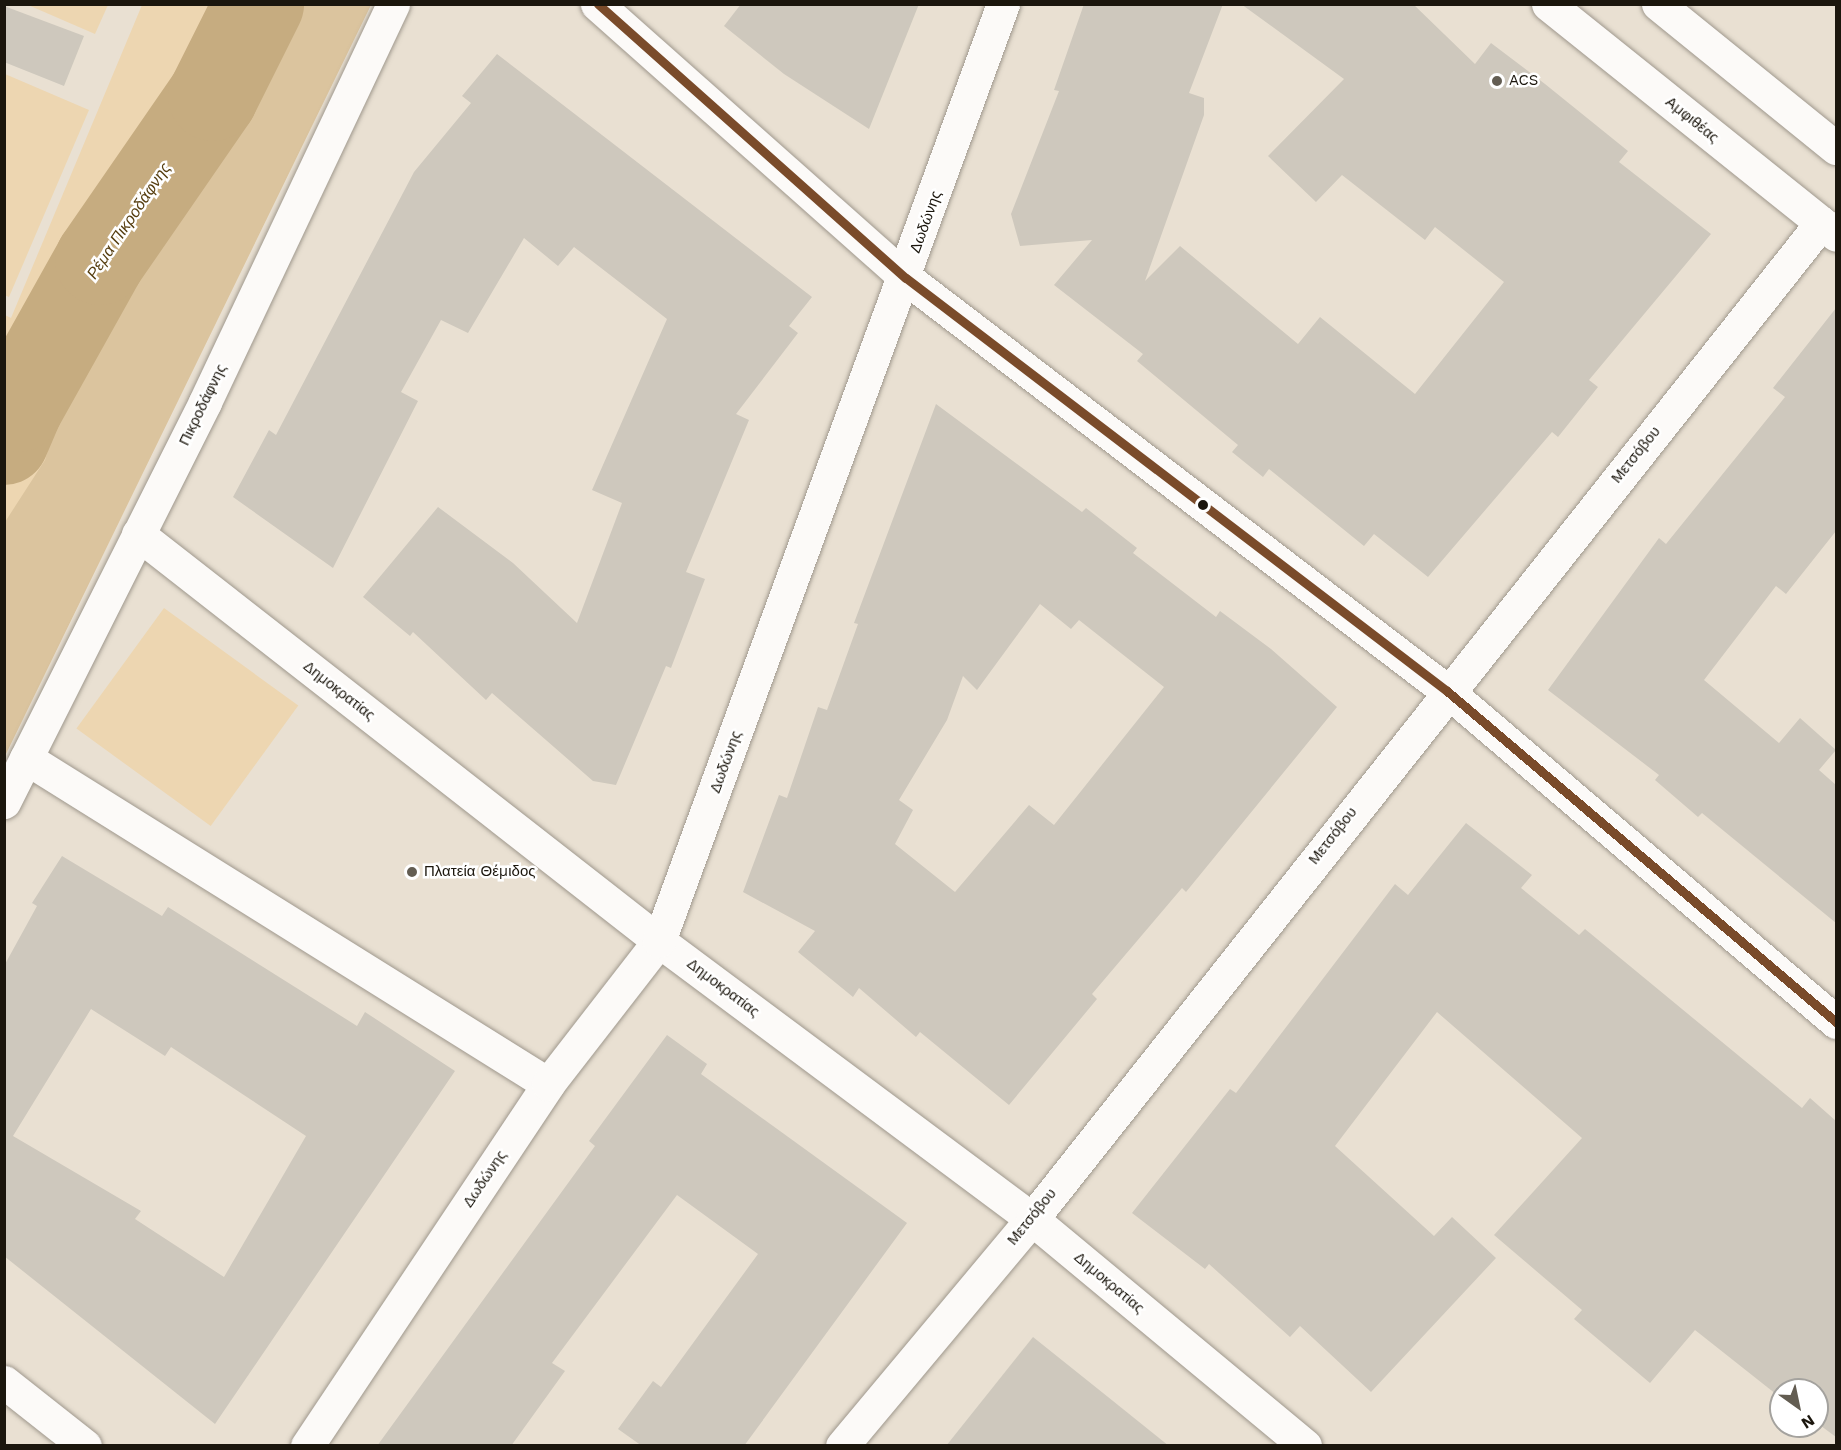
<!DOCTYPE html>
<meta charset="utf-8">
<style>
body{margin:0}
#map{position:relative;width:1841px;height:1450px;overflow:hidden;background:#e9e0d2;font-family:"Work Sans",sans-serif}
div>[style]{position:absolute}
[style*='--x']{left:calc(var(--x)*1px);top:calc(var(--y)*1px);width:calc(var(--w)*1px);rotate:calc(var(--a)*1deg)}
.green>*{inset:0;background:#edd6b1;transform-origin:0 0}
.forest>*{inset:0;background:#dbc49e}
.river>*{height:90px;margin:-45px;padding:0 45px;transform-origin:45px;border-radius:45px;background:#c6ac80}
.building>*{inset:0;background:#cec8bd}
.roads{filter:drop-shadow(0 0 2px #9f988d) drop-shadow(0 0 2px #9f988d)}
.street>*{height:33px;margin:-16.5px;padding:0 16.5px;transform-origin:16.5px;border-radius:16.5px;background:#fcfaf8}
.secondary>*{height:33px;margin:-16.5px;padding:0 16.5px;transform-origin:16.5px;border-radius:16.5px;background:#fcfaf8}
.bus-1>*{height:9px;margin:-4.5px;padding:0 4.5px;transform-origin:4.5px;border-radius:4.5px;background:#7a4b2a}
.dots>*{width:16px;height:16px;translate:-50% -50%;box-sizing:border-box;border:3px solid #fff;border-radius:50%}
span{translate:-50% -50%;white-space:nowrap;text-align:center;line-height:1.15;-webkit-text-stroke:5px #fff;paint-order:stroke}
.poi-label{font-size:15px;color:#1b160d}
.left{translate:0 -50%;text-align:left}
.street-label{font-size:15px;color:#1b160d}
.water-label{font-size:16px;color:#563e10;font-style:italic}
.frame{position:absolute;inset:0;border:6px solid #1b160d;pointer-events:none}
.north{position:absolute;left:1769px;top:1378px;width:60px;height:60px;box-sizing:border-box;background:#fff;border:2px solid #a4a29e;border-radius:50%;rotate:147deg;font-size:16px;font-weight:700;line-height:24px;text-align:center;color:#1b160d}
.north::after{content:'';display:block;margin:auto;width:21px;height:27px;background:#635d52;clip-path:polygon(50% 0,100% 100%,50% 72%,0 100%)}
</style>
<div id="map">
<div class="green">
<i style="clip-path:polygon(28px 5px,108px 5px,95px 34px)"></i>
<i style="clip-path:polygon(142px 5px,364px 5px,5px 707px,5px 315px,11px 318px)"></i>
<i style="clip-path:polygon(5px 74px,89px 110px,9px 297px,4px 295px)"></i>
<i style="left:164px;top:608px;width:166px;height:149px;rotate:36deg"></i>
</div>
<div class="forest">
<i style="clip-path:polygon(280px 5px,371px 5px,5px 756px,5px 522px,45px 460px,74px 366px,117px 268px,202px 152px,252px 46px)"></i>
</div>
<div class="river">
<i style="--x:4;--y:440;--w:36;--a:-67"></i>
<i style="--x:18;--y:407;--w:168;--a:-60.8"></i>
<i style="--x:100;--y:260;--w:199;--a:-55.4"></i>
<i style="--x:213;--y:96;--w:103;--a:-63.4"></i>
</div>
<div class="building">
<i style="clip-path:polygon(741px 4px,919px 4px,869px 129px,784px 74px,724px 26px)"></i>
<i style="clip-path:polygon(1084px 4px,1223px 4px,1189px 93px,1204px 98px,1204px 115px,1145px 281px,1180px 246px,1298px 344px,1320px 317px,1415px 394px,1504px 282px,1435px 227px,1425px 240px,1342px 175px,1316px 202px,1268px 156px,1344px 79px,1241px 4px,1413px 4px,1475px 64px,1491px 43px,1545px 84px,1628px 151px,1619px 162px,1711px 234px,1589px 380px,1598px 387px,1558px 437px,1552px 432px,1428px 577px,1374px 534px,1364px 546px,1269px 469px,1263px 477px,1232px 452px,1238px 445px,1137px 361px,1143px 354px,1054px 285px,1092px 240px,1020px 246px,1011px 214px,1059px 91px,1054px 90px)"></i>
<i style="clip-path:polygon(4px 6px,84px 36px,64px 86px,4px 62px)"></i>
<i style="clip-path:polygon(497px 54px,812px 297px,789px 326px,798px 333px,736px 414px,749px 420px,686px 572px,705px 579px,671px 668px,666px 666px,616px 785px,593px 781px,492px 693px,486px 700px,413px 632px,410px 636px,363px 597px,438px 507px,513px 563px,577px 623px,622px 503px,592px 490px,667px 319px,574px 247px,558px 266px,524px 238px,468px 333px,441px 320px,401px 392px,418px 401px,333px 568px,233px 497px,269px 430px,276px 435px,414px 172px,471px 103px,462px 96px)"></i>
<i style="clip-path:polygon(1836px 308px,1836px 531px,1786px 594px,1776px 586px,1704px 680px,1779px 743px,1800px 718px,1836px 750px,1819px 770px,1836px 785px,1836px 923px,1702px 813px,1698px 817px,1655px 780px,1659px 775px,1548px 690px,1659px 538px,1666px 544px,1785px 397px,1773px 388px)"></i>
<i style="clip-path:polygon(evenodd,936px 404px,1082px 512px,1086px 508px,1137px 548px,1133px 553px,1216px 617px,1220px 611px,1271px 649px,1337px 707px,1186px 892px,1182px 888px,1092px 994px,1097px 999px,1009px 1105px,920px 1032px,916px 1037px,859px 988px,853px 997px,798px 952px,815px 931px,743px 892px,779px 795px,787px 798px,818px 707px,827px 710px,858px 624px,854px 623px,936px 404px,1040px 604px,1071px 629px,1079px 620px,1164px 687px,1054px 825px,1029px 805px,955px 892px,895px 844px,913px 810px,899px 800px,947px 720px,963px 676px,977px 690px,1040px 604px)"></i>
<i style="clip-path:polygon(1466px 823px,1532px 875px,1521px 888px,1579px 935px,1585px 929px,1802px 1108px,1810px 1098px,1836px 1121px,1836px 1437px,1817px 1423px,1817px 1390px,1781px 1390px,1781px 1398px,1695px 1330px,1650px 1383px,1574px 1319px,1582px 1310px,1494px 1235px,1582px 1138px,1437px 1012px,1335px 1146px,1434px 1236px,1452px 1217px,1496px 1258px,1371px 1392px,1300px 1326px,1290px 1337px,1209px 1264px,1205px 1269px,1132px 1213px,1230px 1089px,1236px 1093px,1395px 884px,1408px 895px)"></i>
<i style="clip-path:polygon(evenodd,62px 856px,162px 916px,168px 907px,357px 1026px,365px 1012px,455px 1071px,215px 1424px,4px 1256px,4px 966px,37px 906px,32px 903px,62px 856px,91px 1009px,165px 1056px,171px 1047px,306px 1136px,224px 1277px,135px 1219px,141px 1211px,13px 1136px,91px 1009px)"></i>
<i style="clip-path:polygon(667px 1035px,707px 1064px,701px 1074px,907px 1223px,744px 1446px,642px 1446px,618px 1429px,653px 1381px,661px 1387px,758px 1254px,677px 1195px,552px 1363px,565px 1371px,511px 1446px,377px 1446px,595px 1146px,589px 1141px)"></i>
<i style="clip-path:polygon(1033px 1337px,1108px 1397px,1169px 1446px,946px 1446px)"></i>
</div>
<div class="roads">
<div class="street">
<i style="--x:597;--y:4;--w:413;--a:41.6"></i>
<i style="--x:906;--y:278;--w:681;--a:37.36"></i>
<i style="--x:1447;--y:691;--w:511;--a:40.39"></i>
<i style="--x:138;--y:534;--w:661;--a:38"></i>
<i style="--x:659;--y:941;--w:465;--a:36.7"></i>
<i style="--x:1032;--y:1219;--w:355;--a:39.7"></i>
<i style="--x:26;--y:758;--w:615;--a:31.99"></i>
<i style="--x:4;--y:1382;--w:103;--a:38.3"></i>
<i style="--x:307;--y:1446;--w:435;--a:-56.3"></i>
<i style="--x:548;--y:1084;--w:181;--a:-52.2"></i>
<i style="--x:659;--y:941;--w:998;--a:-69.84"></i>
<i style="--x:842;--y:1446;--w:296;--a:-50.1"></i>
<i style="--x:1032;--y:1219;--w:1271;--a:-51.61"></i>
</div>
<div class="secondary">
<i style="--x:1548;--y:4;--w:369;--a:38.7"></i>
<i style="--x:1658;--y:4;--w:229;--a:39"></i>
<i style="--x:4;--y:802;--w:448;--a:-63.3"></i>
<i style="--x:205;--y:402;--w:440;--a:-64.7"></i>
</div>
</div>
<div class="bus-1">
<i style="--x:598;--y:4;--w:412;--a:41.7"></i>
<i style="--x:906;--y:278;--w:681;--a:37.36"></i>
<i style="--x:1447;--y:691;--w:511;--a:40.39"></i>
</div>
<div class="dots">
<i style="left:1497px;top:81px;background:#635d52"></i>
<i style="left:1203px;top:505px;background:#1b160d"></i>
<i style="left:412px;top:872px;background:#635d52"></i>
</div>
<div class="poi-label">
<span class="left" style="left:1509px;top:81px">ACS</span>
<span class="left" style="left:424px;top:872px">Πλατεία Θέμιδος</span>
</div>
<div class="street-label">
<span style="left:1692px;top:120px;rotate:39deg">Αμφιθέας</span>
<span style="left:926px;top:222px;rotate:-70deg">Δωδώνης</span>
<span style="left:203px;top:405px;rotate:-64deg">Πικροδάφνης</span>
<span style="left:1636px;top:455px;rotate:-51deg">Μετσόβου</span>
<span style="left:339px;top:691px;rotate:38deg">Δημοκρατίας</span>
<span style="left:726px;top:762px;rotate:-70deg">Δωδώνης</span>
<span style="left:1333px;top:836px;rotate:-52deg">Μετσόβου</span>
<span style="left:723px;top:988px;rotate:37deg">Δημοκρατίας</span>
<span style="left:485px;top:1179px;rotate:-56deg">Δωδώνης</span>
<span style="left:1032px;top:1217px;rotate:-51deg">Μετσόβου</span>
<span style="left:1109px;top:1283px;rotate:40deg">Δημοκρατίας</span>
</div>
<div class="water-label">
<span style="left:129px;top:221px;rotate:-56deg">Ρέμα Πικροδάφνης</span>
</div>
<div class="frame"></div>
<div class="north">N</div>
</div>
